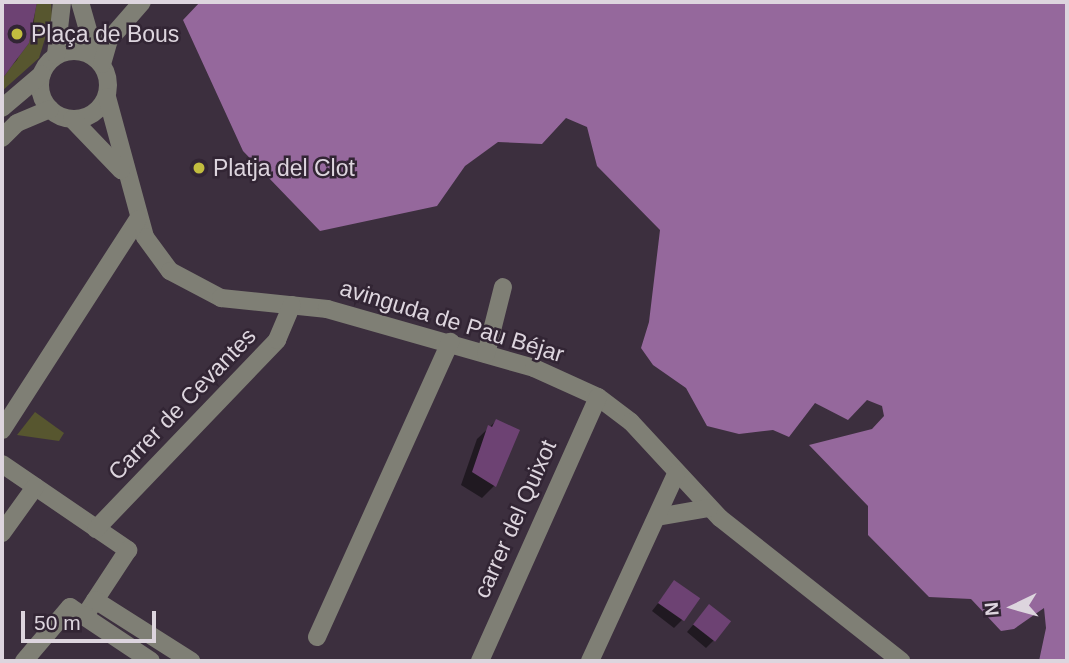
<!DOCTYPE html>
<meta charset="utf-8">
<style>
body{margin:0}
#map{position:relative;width:1069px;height:663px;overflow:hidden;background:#3c2f3e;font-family:Arial,sans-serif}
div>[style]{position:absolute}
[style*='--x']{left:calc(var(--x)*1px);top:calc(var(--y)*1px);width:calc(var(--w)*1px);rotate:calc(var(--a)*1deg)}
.green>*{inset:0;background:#57562f}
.water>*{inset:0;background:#95689c}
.shadow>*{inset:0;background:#0007}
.building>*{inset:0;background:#6d4273;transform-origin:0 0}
.minor>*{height:18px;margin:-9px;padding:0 9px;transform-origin:9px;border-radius:9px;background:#7f7f75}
.minor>.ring{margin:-9px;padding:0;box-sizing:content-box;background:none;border:18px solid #7f7f75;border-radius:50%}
.dots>*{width:19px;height:19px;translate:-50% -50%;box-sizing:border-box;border:4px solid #322534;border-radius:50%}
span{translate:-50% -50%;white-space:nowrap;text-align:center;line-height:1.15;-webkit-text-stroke:5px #322534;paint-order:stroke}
.poi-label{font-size:23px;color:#ddd5de}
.left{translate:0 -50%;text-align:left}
.street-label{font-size:23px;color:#ddd5de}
.frame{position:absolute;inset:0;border:4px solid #ddd5de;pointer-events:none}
.north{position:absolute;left:978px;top:572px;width:70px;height:70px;-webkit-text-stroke:5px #322534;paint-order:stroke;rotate:265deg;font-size:19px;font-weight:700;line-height:28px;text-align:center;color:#ddd5de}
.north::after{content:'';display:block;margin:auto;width:24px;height:32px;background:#ddd5de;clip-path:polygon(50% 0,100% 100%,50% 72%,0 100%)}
.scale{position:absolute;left:21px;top:611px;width:135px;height:32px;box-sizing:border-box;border:4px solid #ddd5de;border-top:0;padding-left:9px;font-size:21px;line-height:24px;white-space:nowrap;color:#ddd5de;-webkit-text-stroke:5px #322534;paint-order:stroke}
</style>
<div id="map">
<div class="green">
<i style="clip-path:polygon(37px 2px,51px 2px,52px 16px,39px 58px,2px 91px,2px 79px,29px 43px)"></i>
<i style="clip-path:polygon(35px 412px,64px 433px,59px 441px,17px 435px)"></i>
</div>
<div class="water">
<i style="clip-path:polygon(200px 2px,1067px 2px,1067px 661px,1039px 661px,1046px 628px,1044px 608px,1014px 629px,1001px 631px,971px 599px,929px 597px,868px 535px,868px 506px,809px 445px,872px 429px,884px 416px,882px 406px,867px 400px,848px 420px,815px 403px,789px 437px,773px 430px,739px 434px,707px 426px,686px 388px,653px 365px,641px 348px,649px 322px,660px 230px,597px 166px,587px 127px,566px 118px,542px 144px,498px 142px,465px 166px,437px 206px,320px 231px,243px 151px,183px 20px)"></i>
</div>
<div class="shadow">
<i style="clip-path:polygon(2px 2px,35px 2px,34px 23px,17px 60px,2px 76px)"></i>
<i style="clip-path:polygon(496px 421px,518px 431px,494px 486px,482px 498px,461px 485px,477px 439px)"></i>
<i style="clip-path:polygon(674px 583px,682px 620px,674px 628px,652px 611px)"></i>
<i style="clip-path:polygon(709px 606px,714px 640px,706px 648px,687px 632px)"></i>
</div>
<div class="building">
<i style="clip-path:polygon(2px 2px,37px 2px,29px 43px,2px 79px)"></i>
<i style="clip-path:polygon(496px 419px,520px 430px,496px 487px,472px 472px,488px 425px,492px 427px)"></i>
<i style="left:674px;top:580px;width:32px;height:28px;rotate:35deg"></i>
<i style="left:709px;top:604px;width:28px;height:26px;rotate:38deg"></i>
</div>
<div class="minor">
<i style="--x:80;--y:2;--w:58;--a:74.1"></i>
<i class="ring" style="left:40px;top:51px;width:50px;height:50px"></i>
<i style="--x:56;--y:55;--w:53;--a:-83.5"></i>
<i style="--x:102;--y:64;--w:25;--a:-74"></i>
<i style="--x:109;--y:40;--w:50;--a:-49"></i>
<i style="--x:107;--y:97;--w:145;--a:74.8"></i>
<i style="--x:145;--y:237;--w:42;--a:53.7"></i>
<i style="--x:170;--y:271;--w:58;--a:27.9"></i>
<i style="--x:221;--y:298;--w:107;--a:5.9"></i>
<i style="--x:327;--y:309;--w:215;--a:15.9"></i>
<i style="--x:534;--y:368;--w:70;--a:24.4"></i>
<i style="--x:598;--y:397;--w:41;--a:37.1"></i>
<i style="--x:631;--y:422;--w:131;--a:47.2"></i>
<i style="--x:720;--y:518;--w:231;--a:38.3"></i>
<i style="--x:2;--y:108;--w:52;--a:-40.4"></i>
<i style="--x:72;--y:119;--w:71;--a:46.1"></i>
<i style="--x:2;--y:138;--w:21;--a:-45"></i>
<i style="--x:17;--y:123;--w:36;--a:-23"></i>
<i style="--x:486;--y:354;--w:69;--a:-75.8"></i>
<i style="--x:2;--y:430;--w:251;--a:-57.2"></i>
<i style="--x:2;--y:464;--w:153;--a:34.3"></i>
<i style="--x:128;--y:550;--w:80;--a:123.3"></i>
<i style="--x:657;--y:517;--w:53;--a:-9.8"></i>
<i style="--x:96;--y:529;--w:262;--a:-46.2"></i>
<i style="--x:277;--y:340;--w:38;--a:-67"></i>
<i style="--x:2;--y:533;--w:57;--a:-54.3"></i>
<i style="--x:95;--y:600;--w:114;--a:32.4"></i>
<i style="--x:317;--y:637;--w:324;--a:-65.7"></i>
<i style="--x:24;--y:661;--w:71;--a:-49.6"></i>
<i style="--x:70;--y:607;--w:97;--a:33.7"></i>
<i style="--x:480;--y:661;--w:289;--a:-65.9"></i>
<i style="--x:590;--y:661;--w:206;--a:-65.3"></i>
</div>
<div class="dots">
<i style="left:17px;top:34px;background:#c2bd3f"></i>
<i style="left:199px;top:168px;background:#c2bd3f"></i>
</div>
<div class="poi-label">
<span class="left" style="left:31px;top:34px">Plaça de Bous</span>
<span class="left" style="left:213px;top:168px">Platja del Clot</span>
</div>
<div class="street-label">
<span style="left:452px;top:321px;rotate:17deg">avinguda de Pau Béjar</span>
<span style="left:182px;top:404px;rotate:-46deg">Carrer de Cevantes</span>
<span style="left:515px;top:519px;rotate:-66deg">carrer del Quixot</span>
</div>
<div class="frame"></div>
<div class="north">N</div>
<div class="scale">50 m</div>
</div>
